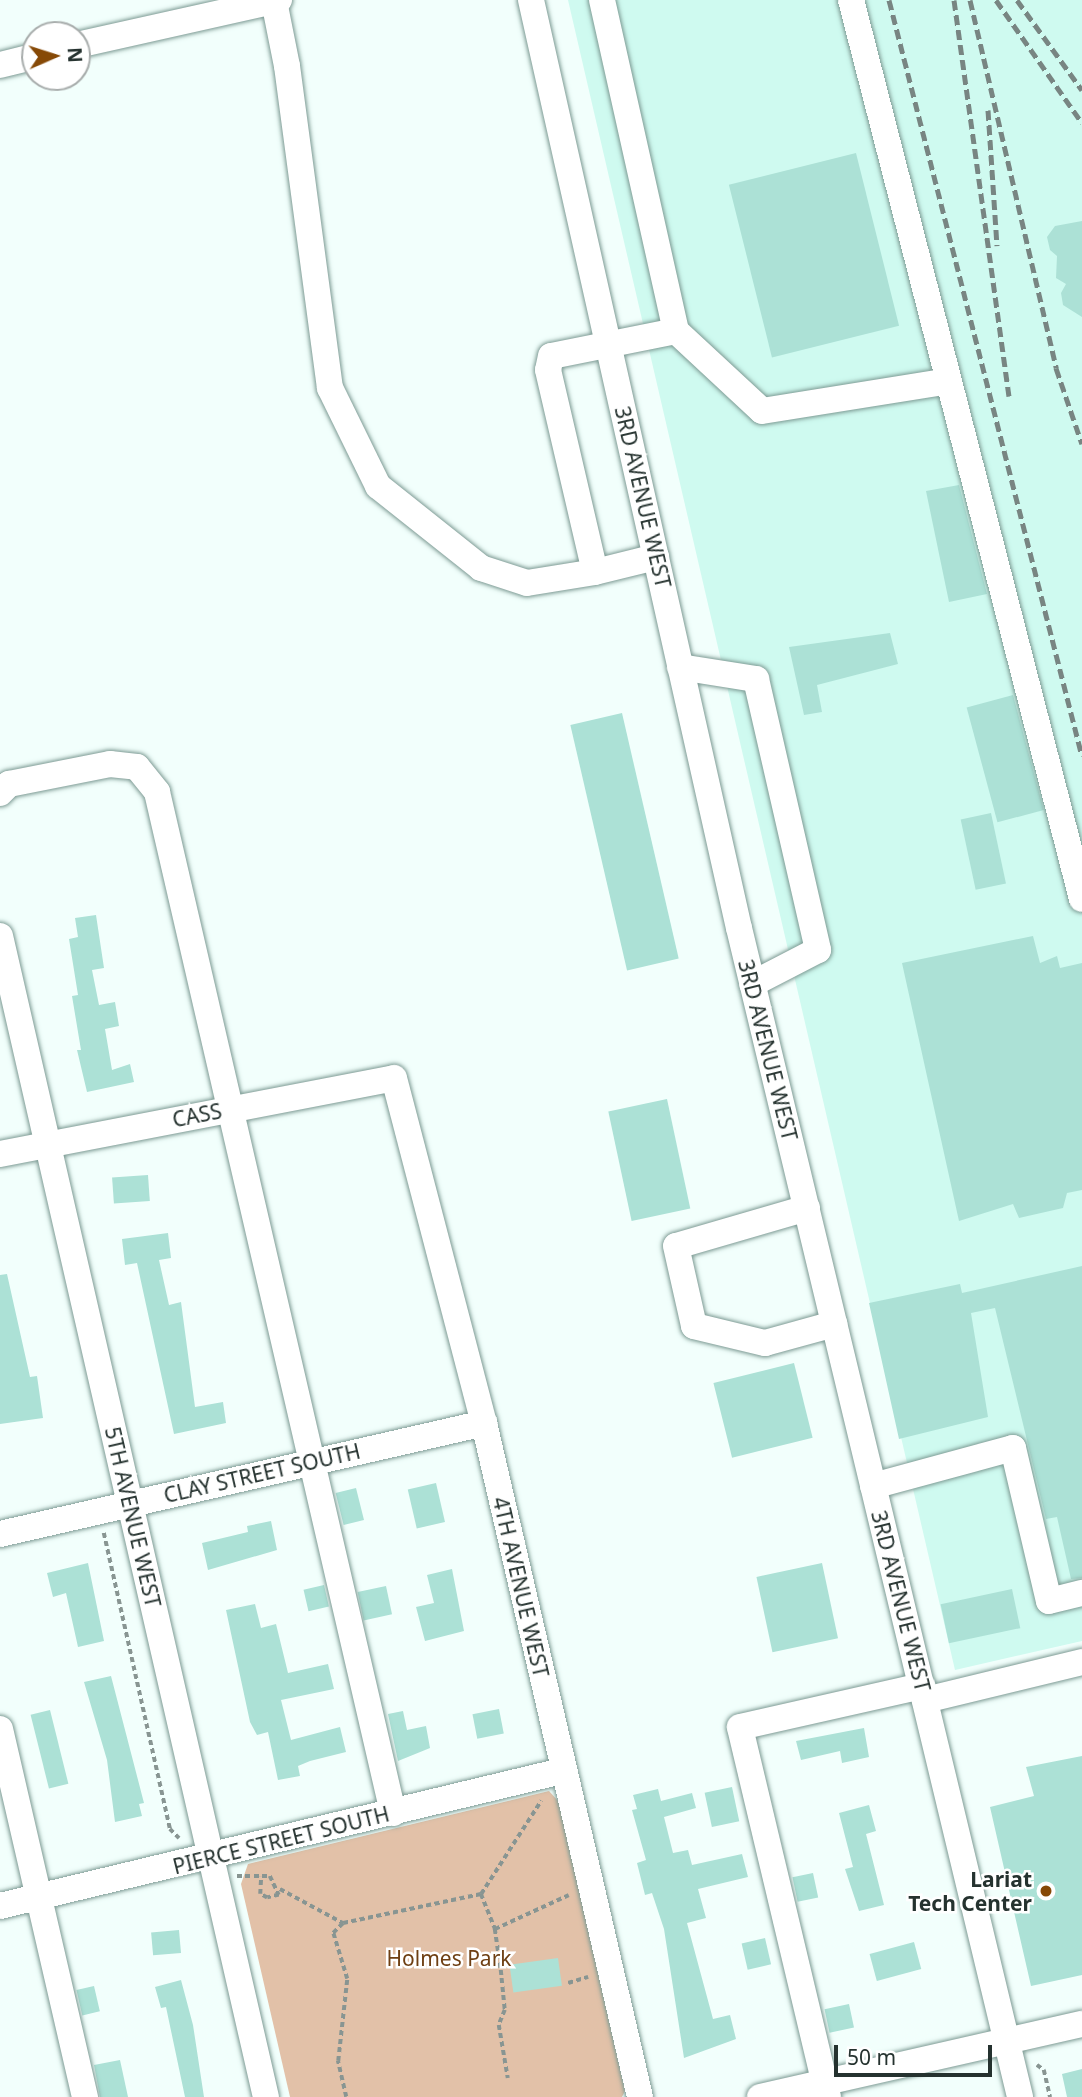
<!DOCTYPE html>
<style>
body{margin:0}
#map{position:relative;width:1082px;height:2097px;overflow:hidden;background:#f2fffc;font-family:"Noto Sans",sans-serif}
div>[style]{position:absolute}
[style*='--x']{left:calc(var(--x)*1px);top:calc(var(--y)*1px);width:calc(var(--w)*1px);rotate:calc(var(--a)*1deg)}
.built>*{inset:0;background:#cffaf0}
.green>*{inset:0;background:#e2c1a8}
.building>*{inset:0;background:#ace1d6;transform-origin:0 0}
.path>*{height:3.5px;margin-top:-1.75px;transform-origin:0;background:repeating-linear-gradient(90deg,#889592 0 5px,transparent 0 8.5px)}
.roads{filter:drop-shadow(0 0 2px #7d9b94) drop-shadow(0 0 2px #7d9b94)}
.minor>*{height:26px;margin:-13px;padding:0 13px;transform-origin:13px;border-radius:13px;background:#fff}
.rail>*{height:5px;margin-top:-2.5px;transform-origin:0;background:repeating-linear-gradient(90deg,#788582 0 10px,transparent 0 15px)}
.dots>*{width:19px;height:19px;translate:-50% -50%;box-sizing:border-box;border:4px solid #fff;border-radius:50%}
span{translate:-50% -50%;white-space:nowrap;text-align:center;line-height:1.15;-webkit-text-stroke:5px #fff;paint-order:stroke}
.street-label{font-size:21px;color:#25322f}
.poi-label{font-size:21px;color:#25322f;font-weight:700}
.right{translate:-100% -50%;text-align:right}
.park-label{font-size:21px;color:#6e3f13}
.north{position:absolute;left:21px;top:21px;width:70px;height:70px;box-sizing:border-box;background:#fff;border:2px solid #a8adac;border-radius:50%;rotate:87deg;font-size:19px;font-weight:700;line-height:28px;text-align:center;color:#25322f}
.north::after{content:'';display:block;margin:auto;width:24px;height:32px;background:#864906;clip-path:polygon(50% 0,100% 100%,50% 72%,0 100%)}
.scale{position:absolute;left:834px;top:2045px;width:158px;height:32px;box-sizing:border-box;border:4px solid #25322f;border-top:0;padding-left:9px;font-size:21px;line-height:24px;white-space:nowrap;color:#25322f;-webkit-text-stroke:5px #fff;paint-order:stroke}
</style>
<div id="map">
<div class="built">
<i style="clip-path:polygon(568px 0,1082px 0,1082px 1641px,955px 1670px)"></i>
</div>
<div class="green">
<i style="clip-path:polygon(549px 1791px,559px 1802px,625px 2091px,622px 2097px,290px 2097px,241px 1884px,248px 1864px)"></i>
</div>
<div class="building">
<i style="left:856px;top:153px;width:178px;height:131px;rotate:76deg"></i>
<i style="clip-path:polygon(1082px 221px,1082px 317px,1063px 305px,1061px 293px,1066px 284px,1056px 278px,1057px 256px,1050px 250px,1047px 237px,1055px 226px)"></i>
<i style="clip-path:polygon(959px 485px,987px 594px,949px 602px,926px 491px)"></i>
<i style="clip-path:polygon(890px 633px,898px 664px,817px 685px,822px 712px,804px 715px,789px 647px)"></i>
<i style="left:1013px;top:695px;width:119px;height:48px;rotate:75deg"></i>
<i style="left:622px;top:713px;width:252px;height:53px;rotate:77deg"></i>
<i style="left:991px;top:813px;width:72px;height:31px;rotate:78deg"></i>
<i style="clip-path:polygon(96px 915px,104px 968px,92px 970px,99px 1005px,115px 1002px,119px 1026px,105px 1029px,112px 1070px,130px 1064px,134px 1082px,87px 1092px,77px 1050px,81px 1050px,72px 996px,78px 995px,69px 939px,78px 937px,75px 918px)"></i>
<i style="clip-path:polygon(1033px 936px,1040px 963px,1057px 956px,1060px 968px,1082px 963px,1082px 1190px,1067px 1193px,1063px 1208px,1019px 1218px,1013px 1204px,959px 1221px,902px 963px)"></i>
<i style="left:667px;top:1099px;width:112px;height:60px;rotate:78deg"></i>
<i style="left:148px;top:1175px;width:26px;height:36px;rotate:86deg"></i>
<i style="clip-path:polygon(168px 1233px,171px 1258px,159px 1260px,169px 1305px,181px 1302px,195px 1407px,223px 1402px,226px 1423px,174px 1434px,137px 1263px,125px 1265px,122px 1239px)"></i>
<i style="clip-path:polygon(1082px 1266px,1082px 1578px,1071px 1579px,1057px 1517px,1046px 1519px,995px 1308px,971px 1313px,988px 1417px,899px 1439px,869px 1303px,960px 1284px,962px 1293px)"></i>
<i style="clip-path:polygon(7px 1274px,30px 1377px,37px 1376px,43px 1418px,0 1424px,0 1275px)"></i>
<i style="left:794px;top:1363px;width:77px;height:83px;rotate:76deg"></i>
<i style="left:436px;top:1483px;width:40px;height:29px;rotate:77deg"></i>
<i style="left:356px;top:1488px;width:33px;height:21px;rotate:76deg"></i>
<i style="clip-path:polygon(271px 1521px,277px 1550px,208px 1570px,202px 1543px,248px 1532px,247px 1526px)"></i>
<i style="clip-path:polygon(88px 1563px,104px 1641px,78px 1647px,66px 1593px,53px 1597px,47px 1573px)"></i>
<i style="left:822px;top:1563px;width:77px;height:67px;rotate:78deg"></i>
<i style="clip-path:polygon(452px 1569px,464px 1631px,425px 1641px,416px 1607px,434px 1603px,427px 1575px)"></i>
<i style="left:324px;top:1585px;width:22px;height:21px;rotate:77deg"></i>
<i style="left:386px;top:1586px;width:29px;height:29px;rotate:78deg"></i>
<i style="left:1012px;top:1589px;width:40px;height:73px;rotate:78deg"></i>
<i style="clip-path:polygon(255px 1604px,261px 1628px,276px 1624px,288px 1673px,328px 1664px,334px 1689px,281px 1700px,291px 1740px,340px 1727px,346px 1752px,310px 1761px,298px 1766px,300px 1776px,278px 1780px,268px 1732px,257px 1735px,250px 1722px,226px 1610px)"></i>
<i style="clip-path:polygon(111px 1676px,144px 1803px,139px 1804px,142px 1816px,115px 1822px,107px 1760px,84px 1682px)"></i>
<i style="left:499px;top:1709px;width:25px;height:27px;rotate:79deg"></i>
<i style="left:50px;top:1710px;width:76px;height:20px;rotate:76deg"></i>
<i style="clip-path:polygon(403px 1711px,407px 1730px,426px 1726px,430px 1748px,398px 1761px,388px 1714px)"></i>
<i style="clip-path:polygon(864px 1728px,869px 1757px,842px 1763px,840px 1751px,801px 1760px,796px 1741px)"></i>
<i style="clip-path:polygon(1082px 1756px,1082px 1975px,1031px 1986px,990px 1807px,1034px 1796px,1026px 1767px)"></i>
<i style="left:732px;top:1787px;width:35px;height:28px;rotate:78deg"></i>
<i style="clip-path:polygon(658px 1789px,661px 1801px,692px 1793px,696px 1808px,664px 1817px,673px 1853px,688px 1850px,692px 1865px,742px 1854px,748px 1877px,698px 1889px,706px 1918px,687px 1923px,713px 2019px,730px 2015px,736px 2039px,684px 2058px,664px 1929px,652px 1893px,645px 1895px,637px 1863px,646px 1860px,632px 1810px,637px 1809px,633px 1795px)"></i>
<i style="clip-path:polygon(869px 1805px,876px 1831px,866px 1834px,884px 1905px,859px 1911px,845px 1869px,853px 1867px,839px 1813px)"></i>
<i style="left:813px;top:1873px;width:25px;height:21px;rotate:78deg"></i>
<i style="left:179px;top:1930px;width:23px;height:28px;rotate:85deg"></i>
<i style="left:765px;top:1938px;width:27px;height:24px;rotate:77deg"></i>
<i style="left:914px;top:1942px;width:28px;height:46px;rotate:75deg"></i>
<i style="left:558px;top:1958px;width:28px;height:49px;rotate:82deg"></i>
<i style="clip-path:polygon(181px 1980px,193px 2025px,204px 2097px,185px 2097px,166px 2007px,161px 2008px,155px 1987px)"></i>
<i style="left:94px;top:1986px;width:26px;height:18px;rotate:77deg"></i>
<i style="left:849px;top:2004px;width:24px;height:25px;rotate:78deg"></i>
<i style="clip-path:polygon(120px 2060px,128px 2097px,100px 2097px,94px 2065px)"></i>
<i style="clip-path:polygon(1082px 2069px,1082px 2097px,1067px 2097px,1062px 2074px)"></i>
</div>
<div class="path">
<i style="--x:104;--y:1533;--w:303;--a:77.4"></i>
<i style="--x:170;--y:1829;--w:13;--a:45"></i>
<i style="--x:237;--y:1876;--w:33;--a:0"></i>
<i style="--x:270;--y:1876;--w:21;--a:65"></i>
<i style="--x:279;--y:1895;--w:12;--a:166"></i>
<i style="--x:267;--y:1898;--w:8;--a:-150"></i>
<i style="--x:260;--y:1894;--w:17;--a:-87"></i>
<i style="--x:280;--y:1889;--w:72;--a:28.4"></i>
<i style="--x:481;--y:1894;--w:38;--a:68"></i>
<i style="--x:495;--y:1929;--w:41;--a:81.7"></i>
<i style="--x:501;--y:1970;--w:40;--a:84.3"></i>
<i style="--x:505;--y:2010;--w:16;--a:112"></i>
<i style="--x:499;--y:2025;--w:54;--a:80.4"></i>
<i style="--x:495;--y:1929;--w:81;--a:-24.7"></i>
<i style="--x:568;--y:1983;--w:21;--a:-17"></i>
<i style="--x:1037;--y:2065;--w:9;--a:36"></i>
<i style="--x:1044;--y:2070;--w:28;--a:77"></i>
<i style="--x:346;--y:2097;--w:37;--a:-103"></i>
<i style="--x:338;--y:2061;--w:82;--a:-83.7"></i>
<i style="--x:347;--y:1979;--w:48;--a:-106.9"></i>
<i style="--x:333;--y:1933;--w:14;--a:-45"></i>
<i style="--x:343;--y:1923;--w:141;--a:-11.9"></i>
<i style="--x:481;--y:1894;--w:111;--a:-57.2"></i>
</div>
<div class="roads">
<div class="minor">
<i style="--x:531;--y:0;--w:951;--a:77.37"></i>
<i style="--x:739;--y:928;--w:1202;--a:76.48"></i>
<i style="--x:602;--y:0;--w:339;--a:77.4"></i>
<i style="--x:676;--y:331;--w:127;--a:168.7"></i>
<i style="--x:551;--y:356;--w:14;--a:102"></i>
<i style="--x:548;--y:370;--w:207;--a:76.9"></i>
<i style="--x:595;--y:572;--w:63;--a:-13.8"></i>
<i style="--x:851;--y:0;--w:928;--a:75.59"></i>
<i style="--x:274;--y:1;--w:66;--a:78.7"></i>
<i style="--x:287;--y:66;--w:325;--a:82.4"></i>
<i style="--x:330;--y:388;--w:109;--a:63.9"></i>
<i style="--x:378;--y:486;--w:132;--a:38.5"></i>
<i style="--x:481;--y:568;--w:48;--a:18.1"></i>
<i style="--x:527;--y:583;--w:69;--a:-9.2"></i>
<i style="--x:77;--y:45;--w:207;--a:-12.6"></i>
<i style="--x:0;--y:65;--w:36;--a:-14"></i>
<i style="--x:676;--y:331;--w:117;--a:42.9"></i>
<i style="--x:762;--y:411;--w:189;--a:-9.1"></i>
<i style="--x:680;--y:667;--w:77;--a:9"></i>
<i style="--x:756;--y:679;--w:278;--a:77.1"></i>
<i style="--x:818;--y:950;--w:74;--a:152.7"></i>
<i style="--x:0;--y:793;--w:13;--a:-45"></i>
<i style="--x:9;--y:784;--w:103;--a:-11.2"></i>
<i style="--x:110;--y:764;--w:27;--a:6"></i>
<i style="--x:137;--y:767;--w:32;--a:51"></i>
<i style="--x:157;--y:792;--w:1048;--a:76.98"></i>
<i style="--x:0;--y:936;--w:1191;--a:77.1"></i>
<i style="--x:0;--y:1154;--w:401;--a:-10.9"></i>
<i style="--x:394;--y:1078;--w:357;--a:75.4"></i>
<i style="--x:484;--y:1423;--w:692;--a:76.97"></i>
<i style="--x:807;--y:1208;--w:136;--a:163.8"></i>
<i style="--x:676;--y:1246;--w:82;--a:77.3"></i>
<i style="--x:694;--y:1326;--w:73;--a:13.5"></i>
<i style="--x:765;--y:1343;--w:72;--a:-15.4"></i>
<i style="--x:873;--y:1486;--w:145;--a:-15.2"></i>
<i style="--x:1013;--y:1448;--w:157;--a:76.8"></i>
<i style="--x:1049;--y:1601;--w:34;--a:-14"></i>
<i style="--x:0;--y:1534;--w:497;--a:-12.9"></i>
<i style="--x:925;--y:1700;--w:162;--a:-13.6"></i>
<i style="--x:0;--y:1729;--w:378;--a:77"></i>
<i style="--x:0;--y:1906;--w:578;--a:-13.51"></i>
<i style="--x:760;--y:2097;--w:330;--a:-12.8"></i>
<i style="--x:828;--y:2097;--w:380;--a:-103.4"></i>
<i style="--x:740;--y:1727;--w:187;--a:-12.7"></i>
</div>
</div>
<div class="rail">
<i style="--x:889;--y:0;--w:780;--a:75.68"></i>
<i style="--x:954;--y:0;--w:400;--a:82.1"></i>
<i style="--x:970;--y:0;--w:378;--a:76.8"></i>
<i style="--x:1056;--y:368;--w:80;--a:71.1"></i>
<i style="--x:996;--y:0;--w:150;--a:55"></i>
<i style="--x:1017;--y:0;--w:111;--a:54.2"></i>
<i style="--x:988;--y:110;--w:136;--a:86.2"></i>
</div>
<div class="dots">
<i style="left:1046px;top:1891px;background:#864906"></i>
</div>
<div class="street-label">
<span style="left:643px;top:497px;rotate:77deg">3RD AVENUE WEST</span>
<span style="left:768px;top:1050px;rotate:76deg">3RD AVENUE WEST</span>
<span style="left:197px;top:1115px;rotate:-11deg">CASS</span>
<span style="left:262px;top:1473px;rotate:-13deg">CLAY STREET SOUTH</span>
<span style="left:133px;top:1517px;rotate:77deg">5TH AVENUE WEST</span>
<span style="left:521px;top:1587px;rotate:77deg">4TH AVENUE WEST</span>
<span style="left:901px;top:1601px;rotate:76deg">3RD AVENUE WEST</span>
<span style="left:281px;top:1840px;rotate:-14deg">PIERCE STREET SOUTH</span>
</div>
<div class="poi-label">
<span class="right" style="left:1032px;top:1891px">Lariat<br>Tech Center</span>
</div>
<div class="park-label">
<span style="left:449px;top:1958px">Holmes Park</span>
</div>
<div class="north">N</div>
<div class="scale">50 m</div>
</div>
